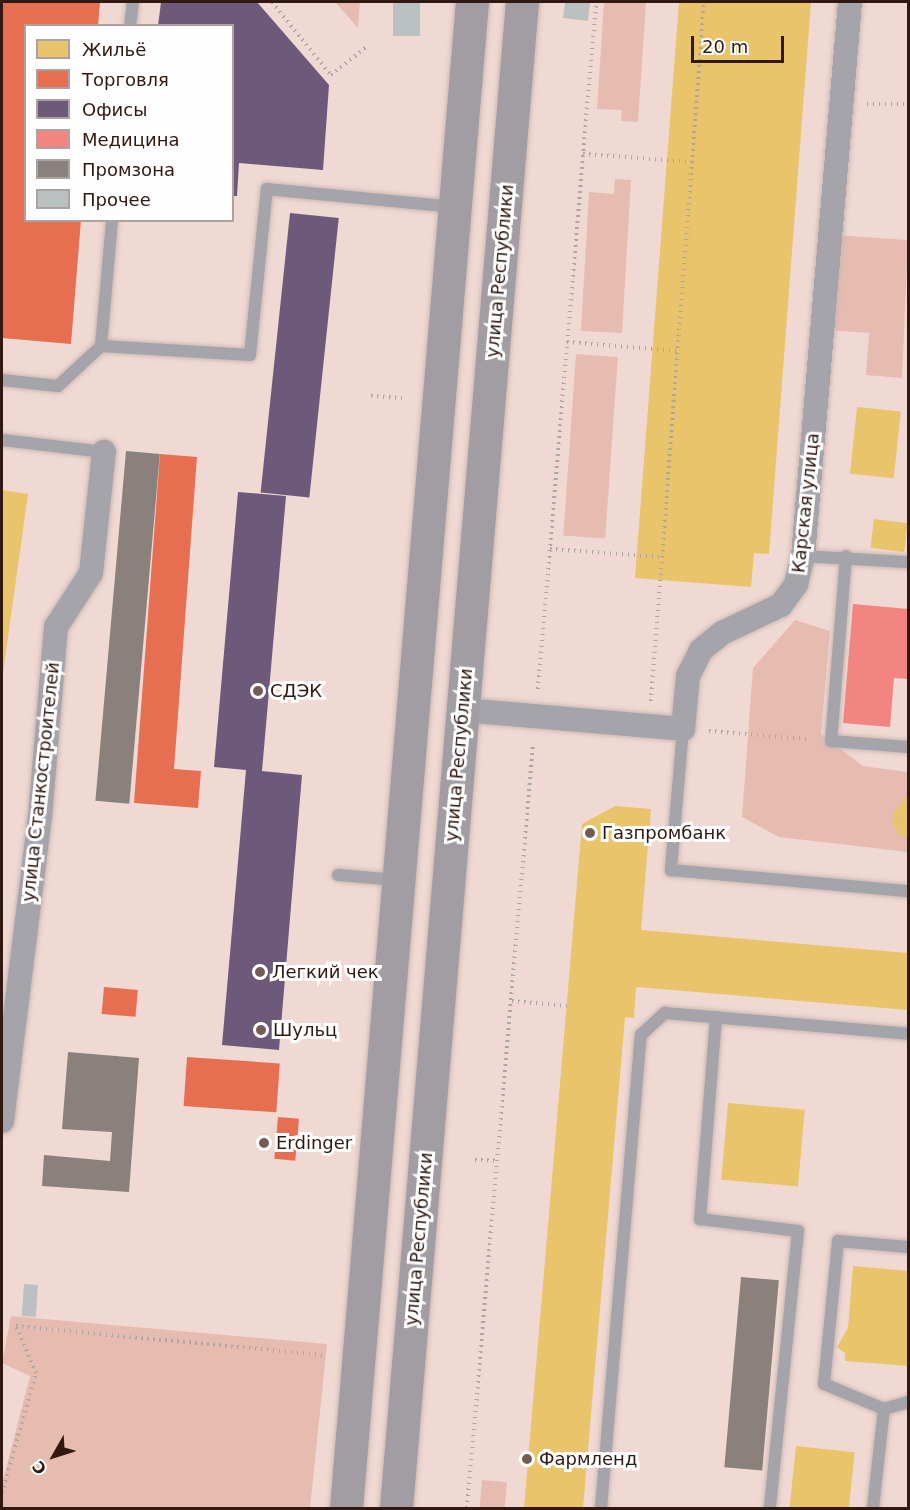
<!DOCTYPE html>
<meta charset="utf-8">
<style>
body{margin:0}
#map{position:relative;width:910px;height:1510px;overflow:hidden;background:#f0d9d3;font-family:"DejaVu Sans",sans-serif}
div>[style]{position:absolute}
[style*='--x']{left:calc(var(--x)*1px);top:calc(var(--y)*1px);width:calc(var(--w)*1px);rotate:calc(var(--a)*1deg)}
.green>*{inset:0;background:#e6bcb1;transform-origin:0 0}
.homes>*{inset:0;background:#e9c46a;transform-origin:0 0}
.shops>*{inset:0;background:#e76f51;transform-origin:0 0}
.offices>*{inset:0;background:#6d597a;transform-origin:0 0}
.health>*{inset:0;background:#f28482}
.industry>*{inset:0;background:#8a817c;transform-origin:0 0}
.building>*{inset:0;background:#bbc0c1;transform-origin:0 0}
.path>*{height:4px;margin-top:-2px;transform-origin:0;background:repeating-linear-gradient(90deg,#aea5a5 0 1.5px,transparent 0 6px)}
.roads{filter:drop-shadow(0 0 2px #cbb8b3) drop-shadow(0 0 2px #cbb8b3)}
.lane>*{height:12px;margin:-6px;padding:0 6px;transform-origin:6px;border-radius:6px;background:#a6a4ab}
.street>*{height:24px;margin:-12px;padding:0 12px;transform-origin:12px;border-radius:12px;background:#a6a4ab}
.primary>*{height:33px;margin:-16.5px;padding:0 16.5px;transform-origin:16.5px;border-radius:16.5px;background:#a19da3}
.dots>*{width:16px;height:16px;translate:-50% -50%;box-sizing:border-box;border:3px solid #fefefe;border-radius:50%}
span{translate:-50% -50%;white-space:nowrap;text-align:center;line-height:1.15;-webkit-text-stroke:6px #fefefe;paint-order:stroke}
.street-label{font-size:18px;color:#311912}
.poi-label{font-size:18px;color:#311912}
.left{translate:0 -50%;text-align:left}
.frame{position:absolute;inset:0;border:3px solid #311912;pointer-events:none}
.legend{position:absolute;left:24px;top:24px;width:210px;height:198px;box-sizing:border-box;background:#fefefe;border:2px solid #aca2a0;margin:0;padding:8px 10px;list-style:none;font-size:18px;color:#311912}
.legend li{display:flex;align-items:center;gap:12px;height:30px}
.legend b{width:30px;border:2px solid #aca2a0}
.north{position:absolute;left:24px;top:1426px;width:60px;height:60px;-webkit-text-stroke:4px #fefefe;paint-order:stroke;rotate:231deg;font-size:16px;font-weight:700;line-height:24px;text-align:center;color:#311912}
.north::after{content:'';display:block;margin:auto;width:21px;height:27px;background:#311912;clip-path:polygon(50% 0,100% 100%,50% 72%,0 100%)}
.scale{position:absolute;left:691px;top:36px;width:93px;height:27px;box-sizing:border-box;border:3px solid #311912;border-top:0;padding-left:8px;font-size:18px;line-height:21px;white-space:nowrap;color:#311912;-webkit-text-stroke:4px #fefefe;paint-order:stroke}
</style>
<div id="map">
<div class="green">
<i style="clip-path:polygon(335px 2px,360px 2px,358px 28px)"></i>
<i style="clip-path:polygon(604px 2px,646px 2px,638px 122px,621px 121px,622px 110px,597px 109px)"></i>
<i style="clip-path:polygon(615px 179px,631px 180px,622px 333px,581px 331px,589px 192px,614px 194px)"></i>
<i style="clip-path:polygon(836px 235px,908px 240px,902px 378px,866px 375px,869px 333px,828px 330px)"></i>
<i style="left:576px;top:354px;width:42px;height:182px;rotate:4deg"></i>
<i style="clip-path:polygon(795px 620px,830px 631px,821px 734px,863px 766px,908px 772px,908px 852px,779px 837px,742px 817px,753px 668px)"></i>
<i style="clip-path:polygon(11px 1316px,327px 1344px,310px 1508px,2px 1508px,2px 1484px,30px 1376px,2px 1363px)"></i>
<i style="left:482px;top:1480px;width:25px;height:28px;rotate:5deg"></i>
</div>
<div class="homes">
<i style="clip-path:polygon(679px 2px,811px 2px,769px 554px,754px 553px,751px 587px,635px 578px)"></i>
<i style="left:857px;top:407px;width:44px;height:67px;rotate:6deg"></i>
<i style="clip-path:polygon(2px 490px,28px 494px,3px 673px,2px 672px)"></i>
<i style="left:874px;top:519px;width:34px;height:29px;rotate:7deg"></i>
<i style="clip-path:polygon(906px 797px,908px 797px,908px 840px,898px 833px,893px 823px,893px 813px)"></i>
<i style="clip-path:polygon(615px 806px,651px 809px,641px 930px,908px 953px,908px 1010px,636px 987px,634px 1018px,625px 1017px,583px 1508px,524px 1508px,582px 824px)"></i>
<i style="left:728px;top:1103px;width:77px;height:77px;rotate:5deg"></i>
<i style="clip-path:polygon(853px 1266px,908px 1271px,908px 1366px,845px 1361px,845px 1353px,837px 1347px,848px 1328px)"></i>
<i style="left:796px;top:1446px;width:59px;height:62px;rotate:6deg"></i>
</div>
<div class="shops">
<i style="clip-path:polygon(2px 2px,100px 2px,98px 26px,26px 26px,26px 220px,81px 220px,71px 344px,2px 338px)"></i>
<i style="clip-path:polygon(160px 454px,197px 457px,174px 769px,201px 771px,198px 808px,134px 803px)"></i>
<i style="left:104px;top:987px;width:34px;height:27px;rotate:5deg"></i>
<i style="left:187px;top:1057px;width:93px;height:49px;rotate:4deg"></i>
<i style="left:278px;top:1117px;width:21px;height:42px;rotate:5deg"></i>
</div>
<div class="offices">
<i style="clip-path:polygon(161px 2px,257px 2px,329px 85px,323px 170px,239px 163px,237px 196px,232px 196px,232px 26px,158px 26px)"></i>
<i style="left:290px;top:213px;width:49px;height:281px;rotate:6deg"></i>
<i style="clip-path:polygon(238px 492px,286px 496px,262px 771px,302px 775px,279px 1050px,222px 1045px,246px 770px,214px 767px)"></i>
</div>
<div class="health">
<i style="clip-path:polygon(853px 604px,908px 609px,908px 679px,894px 678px,890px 727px,843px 723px)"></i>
</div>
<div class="industry">
<i style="left:126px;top:451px;width:34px;height:351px;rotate:5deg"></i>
<i style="clip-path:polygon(68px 1052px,139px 1058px,129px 1192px,42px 1186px,44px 1155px,110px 1161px,112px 1132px,62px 1129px)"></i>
<i style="left:741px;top:1277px;width:38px;height:191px;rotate:5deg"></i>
</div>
<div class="building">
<i style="left:393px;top:2px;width:27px;height:34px"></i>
<i style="clip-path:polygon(565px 2px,590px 2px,588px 21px,563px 18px)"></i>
<i style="left:24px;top:1284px;width:14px;height:32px;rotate:4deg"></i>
</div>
<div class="path">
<i style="--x:272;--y:2;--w:94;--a:51.1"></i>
<i style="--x:331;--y:75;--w:45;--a:-38.7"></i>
<i style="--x:867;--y:104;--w:41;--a:0"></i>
<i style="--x:583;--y:154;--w:109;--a:4.2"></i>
<i style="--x:567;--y:342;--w:111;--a:4.6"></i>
<i style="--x:371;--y:396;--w:31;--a:4"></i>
<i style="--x:550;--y:549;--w:112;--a:4.1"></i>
<i style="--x:538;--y:689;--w:689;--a:-85.17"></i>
<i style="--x:651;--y:701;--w:701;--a:-85.66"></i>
<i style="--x:709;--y:731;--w:100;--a:4.6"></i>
<i style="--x:512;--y:1001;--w:55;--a:5.2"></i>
<i style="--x:475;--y:1160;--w:23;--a:2"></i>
<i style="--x:2;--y:1493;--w:125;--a:-74.2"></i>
<i style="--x:36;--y:1373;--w:51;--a:-113.1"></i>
<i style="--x:16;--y:1326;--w:310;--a:5.4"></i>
<i style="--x:467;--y:1508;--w:767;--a:-85.06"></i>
</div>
<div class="roads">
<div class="lane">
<i style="--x:130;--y:26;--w:24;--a:-83"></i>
<i style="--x:101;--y:346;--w:126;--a:-85"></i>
<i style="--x:2;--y:380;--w:56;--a:6.1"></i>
<i style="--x:58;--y:386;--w:59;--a:-42.9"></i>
<i style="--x:101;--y:346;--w:149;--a:3.5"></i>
<i style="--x:250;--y:355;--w:167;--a:-84.2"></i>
<i style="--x:267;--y:189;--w:188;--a:5.5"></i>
<i style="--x:2;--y:440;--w:103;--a:6.7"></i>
<i style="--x:803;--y:556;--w:105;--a:3.3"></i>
<i style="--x:846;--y:556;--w:186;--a:94.6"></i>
<i style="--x:831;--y:741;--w:77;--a:4.5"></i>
<i style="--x:683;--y:729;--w:142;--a:94.9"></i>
<i style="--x:671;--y:870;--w:238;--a:5.1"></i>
<i style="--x:338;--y:875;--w:59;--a:4.8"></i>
<i style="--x:716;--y:1017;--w:203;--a:94.5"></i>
<i style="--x:700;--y:1219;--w:99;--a:7"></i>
<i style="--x:798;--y:1231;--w:278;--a:95.8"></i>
<i style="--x:884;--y:1409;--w:65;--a:-157.4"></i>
<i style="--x:824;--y:1384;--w:144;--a:-84.4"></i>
<i style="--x:838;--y:1241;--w:70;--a:4.9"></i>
<i style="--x:601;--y:1508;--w:475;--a:-85.2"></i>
<i style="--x:641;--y:1035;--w:33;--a:-43"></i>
<i style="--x:665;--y:1013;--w:244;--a:4.9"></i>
<i style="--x:873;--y:1508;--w:100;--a:-83.7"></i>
<i style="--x:884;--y:1409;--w:25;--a:-16"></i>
</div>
<div class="street">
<i style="--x:463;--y:710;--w:221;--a:4.9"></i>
<i style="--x:683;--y:729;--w:53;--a:-84.6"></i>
<i style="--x:688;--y:676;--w:29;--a:-63"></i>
<i style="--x:701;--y:650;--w:27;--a:-39"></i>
<i style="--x:722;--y:633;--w:65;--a:-25.4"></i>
<i style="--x:781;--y:605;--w:26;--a:-54"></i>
<i style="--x:796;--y:584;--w:29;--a:-76"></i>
<i style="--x:803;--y:556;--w:556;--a:-85.15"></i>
<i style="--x:2;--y:1121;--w:306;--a:-82.9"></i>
<i style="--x:40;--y:817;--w:191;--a:-85.2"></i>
<i style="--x:56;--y:627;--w:64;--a:-57.1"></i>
<i style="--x:91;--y:573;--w:122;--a:-83.9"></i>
</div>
<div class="primary">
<i style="--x:346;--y:1508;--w:1511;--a:-85.22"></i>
<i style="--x:396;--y:1508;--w:1511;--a:-85.22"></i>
</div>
</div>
<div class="dots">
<i style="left:258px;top:691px;background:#745c56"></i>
<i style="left:590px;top:833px;background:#745c56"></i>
<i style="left:260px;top:972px;background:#745c56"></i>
<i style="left:261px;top:1030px;background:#745c56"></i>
<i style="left:264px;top:1143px;background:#745c56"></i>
<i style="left:527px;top:1459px;background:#745c56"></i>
</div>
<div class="street-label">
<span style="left:500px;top:271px;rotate:-85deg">улица Республики</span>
<span style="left:806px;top:503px;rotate:-84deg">Карская улица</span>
<span style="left:459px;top:755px;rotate:-85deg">улица Республики</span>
<span style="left:41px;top:782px;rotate:-84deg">улица Станкостроителей</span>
<span style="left:419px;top:1239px;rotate:-85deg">улица Республики</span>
</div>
<div class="poi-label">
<span class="left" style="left:270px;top:691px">СДЭК</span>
<span class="left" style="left:602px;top:833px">Газпромбанк</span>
<span class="left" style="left:272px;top:972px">Легкий чек</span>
<span class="left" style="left:273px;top:1030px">Шульц</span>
<span class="left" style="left:276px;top:1143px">Erdinger</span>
<span class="left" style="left:539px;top:1459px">Фармленд</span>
</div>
<div class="frame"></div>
<ul class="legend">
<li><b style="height:16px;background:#e9c46a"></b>Жильё</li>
<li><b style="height:16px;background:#e76f51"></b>Торговля</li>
<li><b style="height:16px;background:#6d597a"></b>Офисы</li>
<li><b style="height:16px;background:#f28482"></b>Медицина</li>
<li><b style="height:16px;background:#8a817c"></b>Промзона</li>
<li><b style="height:16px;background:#bbc0c1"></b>Прочее</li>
</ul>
<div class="north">С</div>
<div class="scale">20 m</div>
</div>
